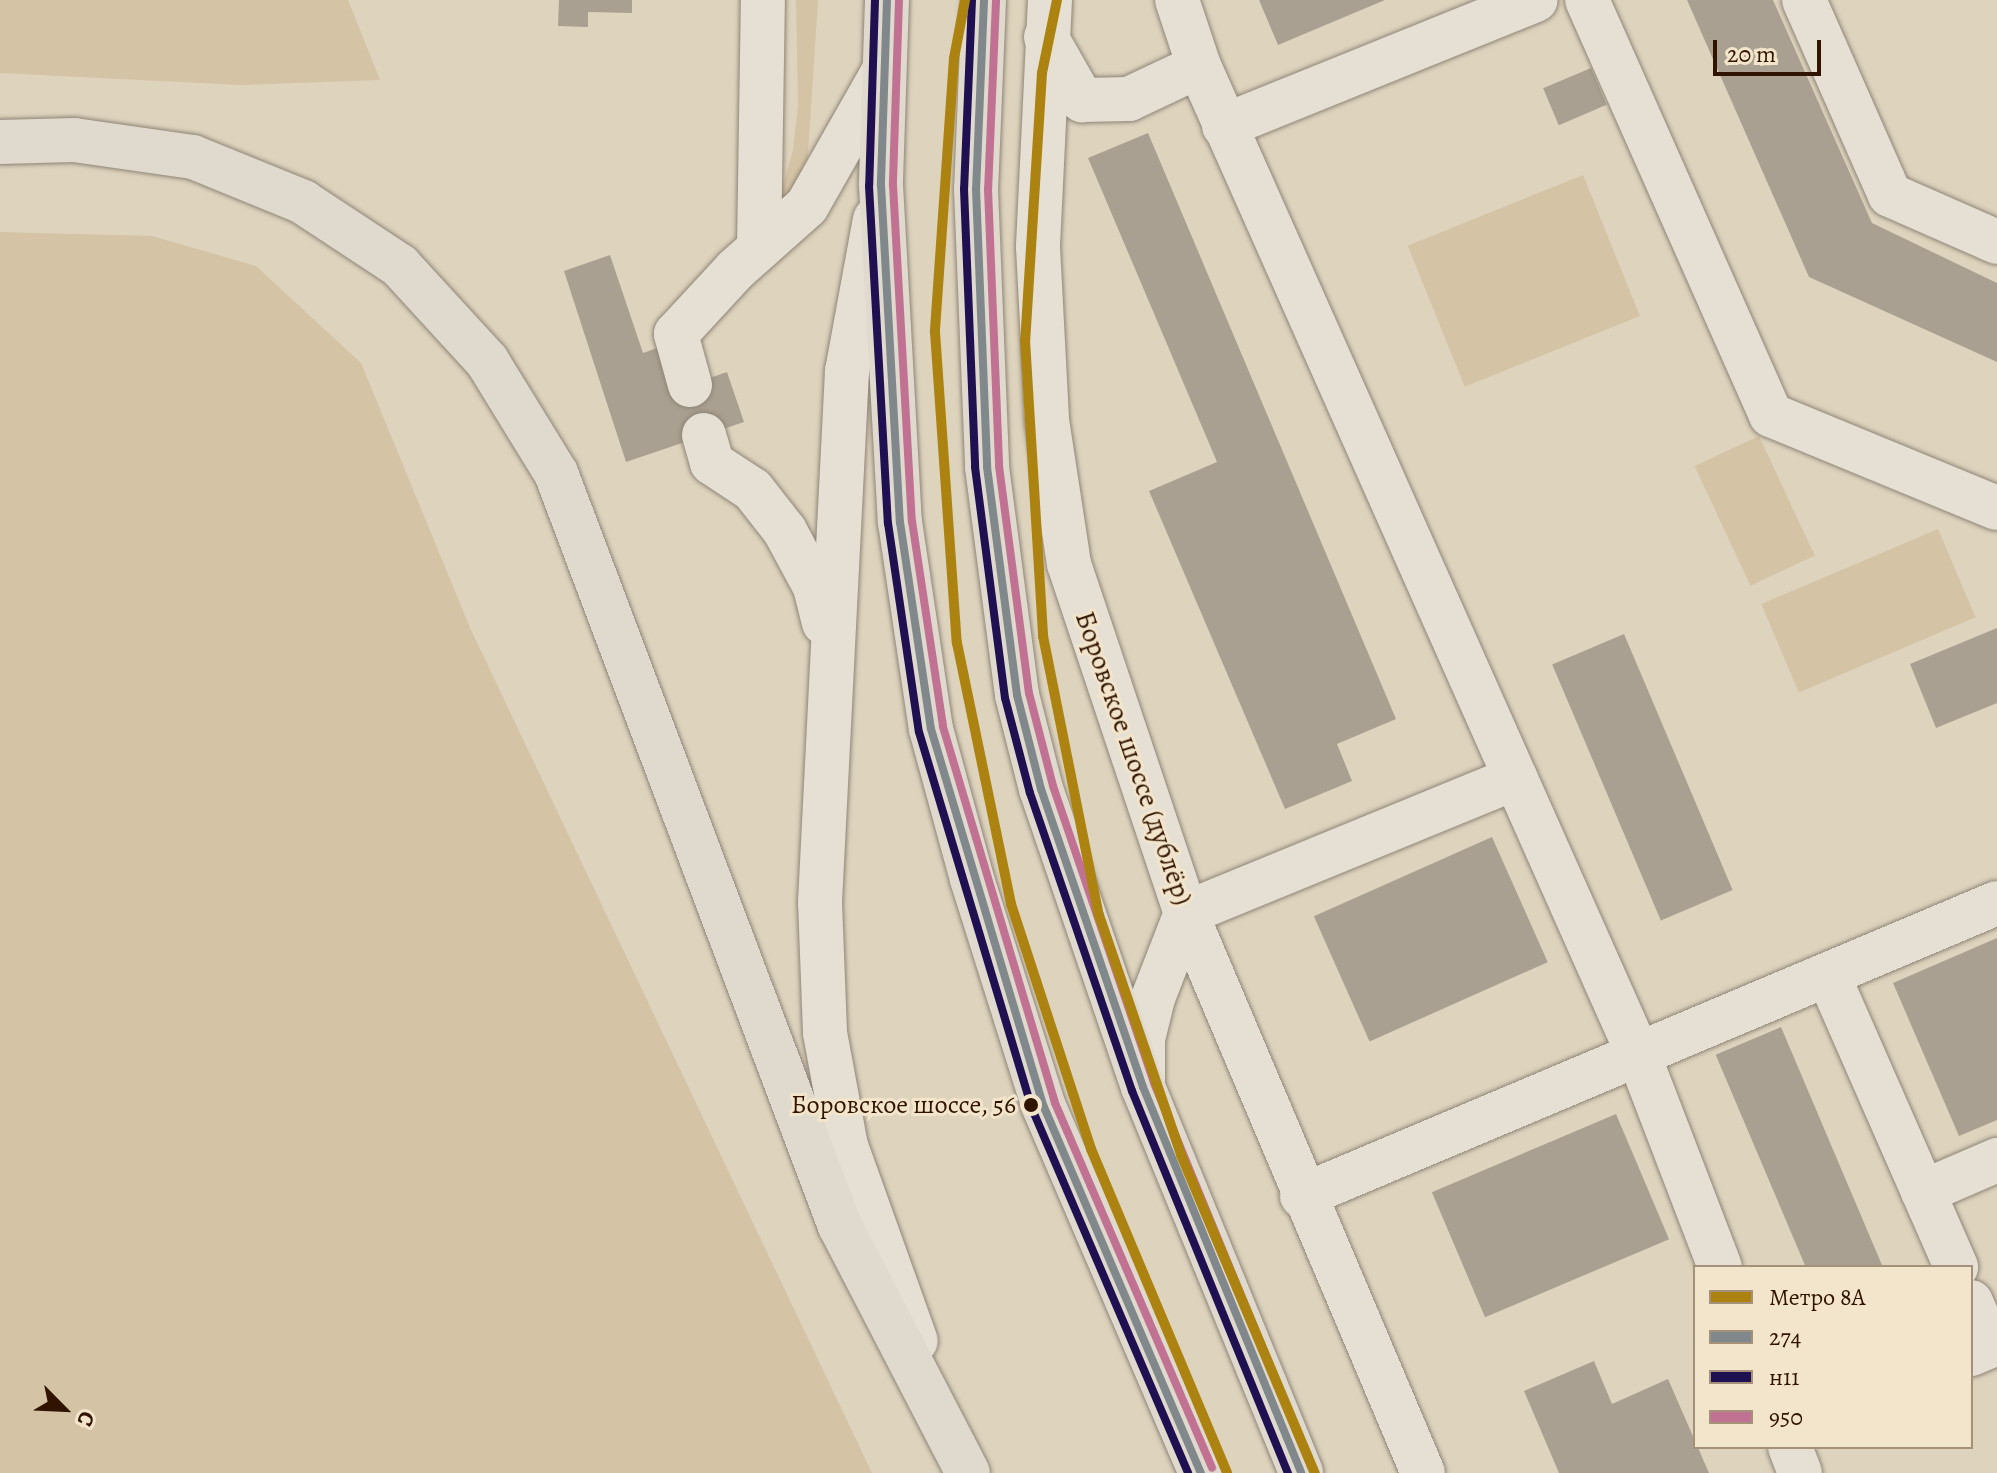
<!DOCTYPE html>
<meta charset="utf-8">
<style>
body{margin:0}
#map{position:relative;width:1997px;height:1473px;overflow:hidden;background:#ded3bd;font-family:Alegreya,serif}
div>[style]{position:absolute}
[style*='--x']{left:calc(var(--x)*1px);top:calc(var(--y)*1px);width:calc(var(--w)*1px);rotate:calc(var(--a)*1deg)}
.green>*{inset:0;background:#d4c3a5;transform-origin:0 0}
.building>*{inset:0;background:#aaa091;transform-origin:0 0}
.roads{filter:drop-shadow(0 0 2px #8f8577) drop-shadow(0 0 2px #8f8577)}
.minor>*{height:44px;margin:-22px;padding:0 22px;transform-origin:22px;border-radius:22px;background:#e5dfd4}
.major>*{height:44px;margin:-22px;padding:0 22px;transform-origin:22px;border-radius:22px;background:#e0d9cd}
.bus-1>*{height:8px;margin:-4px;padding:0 4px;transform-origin:4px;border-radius:4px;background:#80888c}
.bus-2>*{height:8px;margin:-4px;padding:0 4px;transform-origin:4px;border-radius:4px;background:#1f1051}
.bus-3>*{height:8px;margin:-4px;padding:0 4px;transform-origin:4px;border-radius:4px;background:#c17293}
.metro-1>*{height:10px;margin:-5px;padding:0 5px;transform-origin:5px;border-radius:5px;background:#ac8311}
.dots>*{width:22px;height:22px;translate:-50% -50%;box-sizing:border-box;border:4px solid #f3e5cb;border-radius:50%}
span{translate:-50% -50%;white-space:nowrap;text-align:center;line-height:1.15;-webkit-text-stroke:6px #f3e5cb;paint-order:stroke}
.bus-label{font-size:26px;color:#301400}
.right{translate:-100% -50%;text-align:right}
.street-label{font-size:28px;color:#301400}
.legend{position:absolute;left:1693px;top:1265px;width:280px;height:184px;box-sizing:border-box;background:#f3e5cb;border:2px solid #a5917a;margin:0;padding:10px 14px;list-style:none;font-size:24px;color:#301400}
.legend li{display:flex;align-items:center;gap:16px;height:40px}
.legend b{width:40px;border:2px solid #a5917a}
.north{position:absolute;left:24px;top:1369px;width:80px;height:80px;-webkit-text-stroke:6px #f3e5cb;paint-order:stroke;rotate:114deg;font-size:22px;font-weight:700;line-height:32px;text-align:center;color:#301400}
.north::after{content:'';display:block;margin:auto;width:28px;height:36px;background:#301400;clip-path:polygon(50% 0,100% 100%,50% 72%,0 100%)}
.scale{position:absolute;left:1713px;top:40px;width:108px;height:36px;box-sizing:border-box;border:4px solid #301400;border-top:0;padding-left:10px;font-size:24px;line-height:28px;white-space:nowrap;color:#301400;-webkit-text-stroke:6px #f3e5cb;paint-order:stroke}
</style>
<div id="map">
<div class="green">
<i style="clip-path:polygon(0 0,348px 0,380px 80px,241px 85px,0 73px)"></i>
<i style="clip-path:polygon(796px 0,818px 0,807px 169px,775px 212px,793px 150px,798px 105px)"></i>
<i style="left:1583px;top:175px;width:152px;height:189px;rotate:68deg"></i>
<i style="clip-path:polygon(0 232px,152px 236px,256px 266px,361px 363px,471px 630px,872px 1473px,0 1473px)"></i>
<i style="left:1759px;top:436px;width:132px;height:71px;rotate:65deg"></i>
<i style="left:1938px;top:529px;width:96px;height:192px;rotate:67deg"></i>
</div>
<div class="building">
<i style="clip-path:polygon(559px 0,632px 0,632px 13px,588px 12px,588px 27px,558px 26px)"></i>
<i style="clip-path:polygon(1259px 0,1385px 0,1278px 45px)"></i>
<i style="clip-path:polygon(1687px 0,1773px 0,1872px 223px,1997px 283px,1997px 362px,1809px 277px)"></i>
<i style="left:1591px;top:68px;width:40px;height:52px;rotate:67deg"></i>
<i style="clip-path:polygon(1148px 133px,1396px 719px,1337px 744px,1352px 781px,1285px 809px,1149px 491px,1217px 462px,1088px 158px)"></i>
<i style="clip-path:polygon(610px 255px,643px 353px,657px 348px,672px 391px,727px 372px,744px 422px,626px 462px,564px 271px)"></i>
<i style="clip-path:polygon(1997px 628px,1997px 703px,1936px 728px,1910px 664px)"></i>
<i style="left:1624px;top:634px;width:278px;height:78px;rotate:67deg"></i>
<i style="left:1492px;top:837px;width:137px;height:195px;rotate:66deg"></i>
<i style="clip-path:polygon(1997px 938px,1997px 1120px,1959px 1136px,1893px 983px)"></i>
<i style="left:1781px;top:1027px;width:262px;height:71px;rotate:67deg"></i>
<i style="left:1616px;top:1114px;width:136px;height:200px;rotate:67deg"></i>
<i style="clip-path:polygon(1594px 1361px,1612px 1404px,1668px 1379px,1709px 1473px,1559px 1473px,1524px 1391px)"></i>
</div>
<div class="roads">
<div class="minor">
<i style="--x:1050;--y:0;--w:247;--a:92.8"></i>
<i style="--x:1038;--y:247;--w:173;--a:87"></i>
<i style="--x:1047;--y:420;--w:146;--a:81.3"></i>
<i style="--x:1069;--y:564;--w:368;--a:71.5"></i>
<i style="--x:1186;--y:913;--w:608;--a:67.06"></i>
<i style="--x:1177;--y:0;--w:70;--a:71.6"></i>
<i style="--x:1587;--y:0;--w:454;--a:66.1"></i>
<i style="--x:1771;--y:415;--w:244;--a:22.4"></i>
<i style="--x:1804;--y:0;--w:213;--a:66.2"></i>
<i style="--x:1890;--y:195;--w:117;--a:23.7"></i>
<i style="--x:1046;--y:37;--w:73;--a:60.3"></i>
<i style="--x:1082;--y:100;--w:47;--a:-1.2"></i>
<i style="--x:1129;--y:99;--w:77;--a:-25.2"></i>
<i style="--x:1199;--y:66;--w:1083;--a:66.04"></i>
<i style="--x:1639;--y:1056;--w:226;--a:69"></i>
<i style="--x:1224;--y:126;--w:336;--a:-22"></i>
<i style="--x:875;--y:219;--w:155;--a:100.4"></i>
<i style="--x:847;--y:371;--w:532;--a:92.91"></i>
<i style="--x:820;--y:902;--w:131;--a:87.8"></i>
<i style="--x:825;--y:1033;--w:115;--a:79.5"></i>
<i style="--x:846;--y:1146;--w:207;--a:70.3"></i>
<i style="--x:759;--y:248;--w:248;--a:-89.1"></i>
<i style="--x:690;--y:385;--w:53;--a:-105.4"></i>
<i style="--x:676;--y:334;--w:87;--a:-47.3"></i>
<i style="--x:735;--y:270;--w:96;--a:-41.6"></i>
<i style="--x:807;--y:206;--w:154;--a:-60.4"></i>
<i style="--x:704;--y:435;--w:29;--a:74"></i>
<i style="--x:712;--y:463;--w:49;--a:33.4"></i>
<i style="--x:753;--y:490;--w:52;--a:52"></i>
<i style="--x:785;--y:531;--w:64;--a:61.8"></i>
<i style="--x:815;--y:587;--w:37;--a:76"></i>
<i style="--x:1828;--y:975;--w:319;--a:66.3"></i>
<i style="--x:1143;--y:1084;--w:45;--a:-90"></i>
<i style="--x:1143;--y:1039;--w:42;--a:-76.3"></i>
<i style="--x:1153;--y:998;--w:91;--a:-68.8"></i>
<i style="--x:1186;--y:913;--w:356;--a:-22.3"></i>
<i style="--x:1923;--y:1192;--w:81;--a:-23.4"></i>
<i style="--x:1302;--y:1196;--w:754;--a:-22.86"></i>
<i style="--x:1971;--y:1302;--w:48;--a:66.6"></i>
<i style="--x:1990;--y:1346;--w:21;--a:157"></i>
<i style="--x:1790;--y:1447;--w:28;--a:69"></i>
</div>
<div class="major">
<i style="--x:887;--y:0;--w:185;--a:91.9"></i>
<i style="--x:881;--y:185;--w:338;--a:86.8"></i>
<i style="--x:900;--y:522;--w:209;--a:81.5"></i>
<i style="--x:931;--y:729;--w:156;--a:74.7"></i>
<i style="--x:972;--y:879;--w:239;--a:72.5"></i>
<i style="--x:1044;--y:1107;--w:398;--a:66.8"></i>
<i style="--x:984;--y:0;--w:189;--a:92.4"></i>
<i style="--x:976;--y:189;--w:278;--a:87.7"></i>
<i style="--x:987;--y:467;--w:230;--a:82.5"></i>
<i style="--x:1017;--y:695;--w:97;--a:75.7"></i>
<i style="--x:1041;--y:789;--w:315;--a:71.1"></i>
<i style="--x:1143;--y:1087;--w:417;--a:67.7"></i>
<i style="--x:0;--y:142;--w:74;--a:-1.5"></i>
<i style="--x:74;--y:140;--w:120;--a:8.1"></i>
<i style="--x:193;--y:157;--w:119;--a:22.2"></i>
<i style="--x:303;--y:202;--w:116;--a:33.4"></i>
<i style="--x:400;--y:266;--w:129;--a:47.5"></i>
<i style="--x:487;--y:361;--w:132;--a:58.4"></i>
<i style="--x:556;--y:473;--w:805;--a:69.34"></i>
<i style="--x:840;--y:1226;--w:278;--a:62.6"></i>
</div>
</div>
<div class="bus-1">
<i style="--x:887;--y:0;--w:185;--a:91.9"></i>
<i style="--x:881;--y:185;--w:338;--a:86.8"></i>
<i style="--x:900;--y:522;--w:209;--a:81.5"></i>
<i style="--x:931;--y:729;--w:395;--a:73.4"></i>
<i style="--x:1044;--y:1107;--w:398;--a:66.8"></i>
<i style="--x:984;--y:0;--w:189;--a:92.4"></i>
<i style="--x:976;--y:189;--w:278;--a:87.7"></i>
<i style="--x:987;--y:467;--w:230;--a:82.5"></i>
<i style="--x:1017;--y:695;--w:97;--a:75.7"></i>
<i style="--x:1041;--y:789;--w:315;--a:71.1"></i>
<i style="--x:1143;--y:1087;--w:417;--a:67.7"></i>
</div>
<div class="bus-2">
<i style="--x:875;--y:0;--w:186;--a:91.8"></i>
<i style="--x:869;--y:186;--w:338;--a:86.8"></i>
<i style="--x:888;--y:523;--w:211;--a:81.6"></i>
<i style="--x:919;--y:732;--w:396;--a:73.3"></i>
<i style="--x:1033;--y:1111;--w:394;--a:66.8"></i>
<i style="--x:972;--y:0;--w:189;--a:92.4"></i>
<i style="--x:964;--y:189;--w:278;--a:87.7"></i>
<i style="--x:975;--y:467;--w:233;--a:82.6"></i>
<i style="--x:1005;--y:698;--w:98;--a:75.3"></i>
<i style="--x:1030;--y:793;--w:315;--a:71.1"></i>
<i style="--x:1132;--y:1091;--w:413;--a:67.8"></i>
</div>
<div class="bus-3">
<i style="--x:899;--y:0;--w:185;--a:91.9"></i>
<i style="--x:893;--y:185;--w:337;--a:86.8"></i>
<i style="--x:912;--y:521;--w:208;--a:81.4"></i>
<i style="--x:943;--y:727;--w:392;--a:73.4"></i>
<i style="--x:1055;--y:1103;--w:397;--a:66.7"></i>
<i style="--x:996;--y:1;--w:188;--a:92.4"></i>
<i style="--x:988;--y:189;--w:277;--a:87.7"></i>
<i style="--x:999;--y:466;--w:229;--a:82.5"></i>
<i style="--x:1029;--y:693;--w:96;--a:75.5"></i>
<i style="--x:1053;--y:786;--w:314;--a:71.2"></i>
<i style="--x:1154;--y:1083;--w:416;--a:67.7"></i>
</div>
<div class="metro-1">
<i style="--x:965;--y:0;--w:59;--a:100.7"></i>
<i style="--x:954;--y:58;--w:275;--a:94"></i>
<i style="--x:935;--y:332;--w:312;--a:86"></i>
<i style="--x:957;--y:643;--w:267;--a:78.3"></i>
<i style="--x:1011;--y:904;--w:258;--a:71.9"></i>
<i style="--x:1091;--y:1149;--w:351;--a:67.2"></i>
<i style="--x:1057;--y:0;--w:75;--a:101.6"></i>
<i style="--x:1042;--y:73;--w:268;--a:93.6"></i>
<i style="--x:1025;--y:340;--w:297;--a:86.5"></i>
<i style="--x:1043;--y:636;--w:285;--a:78.7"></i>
<i style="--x:1099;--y:915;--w:254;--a:71.1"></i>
<i style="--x:1181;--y:1155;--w:345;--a:67.2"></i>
</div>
<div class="dots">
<i style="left:1031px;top:1105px;background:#301400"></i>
</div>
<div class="bus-label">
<span class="right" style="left:1016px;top:1105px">Боровское шоссе, 56</span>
</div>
<div class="street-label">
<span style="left:1134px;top:758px;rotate:71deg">Боровское шоссе (дублёр)</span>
</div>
<ul class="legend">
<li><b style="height:10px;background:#ac8311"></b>Метро 8А</li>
<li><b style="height:10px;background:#80888c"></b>274</li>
<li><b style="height:10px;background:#1f1051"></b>н11</li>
<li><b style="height:10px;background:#c17293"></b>950</li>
</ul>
<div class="north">С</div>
<div class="scale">20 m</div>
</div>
